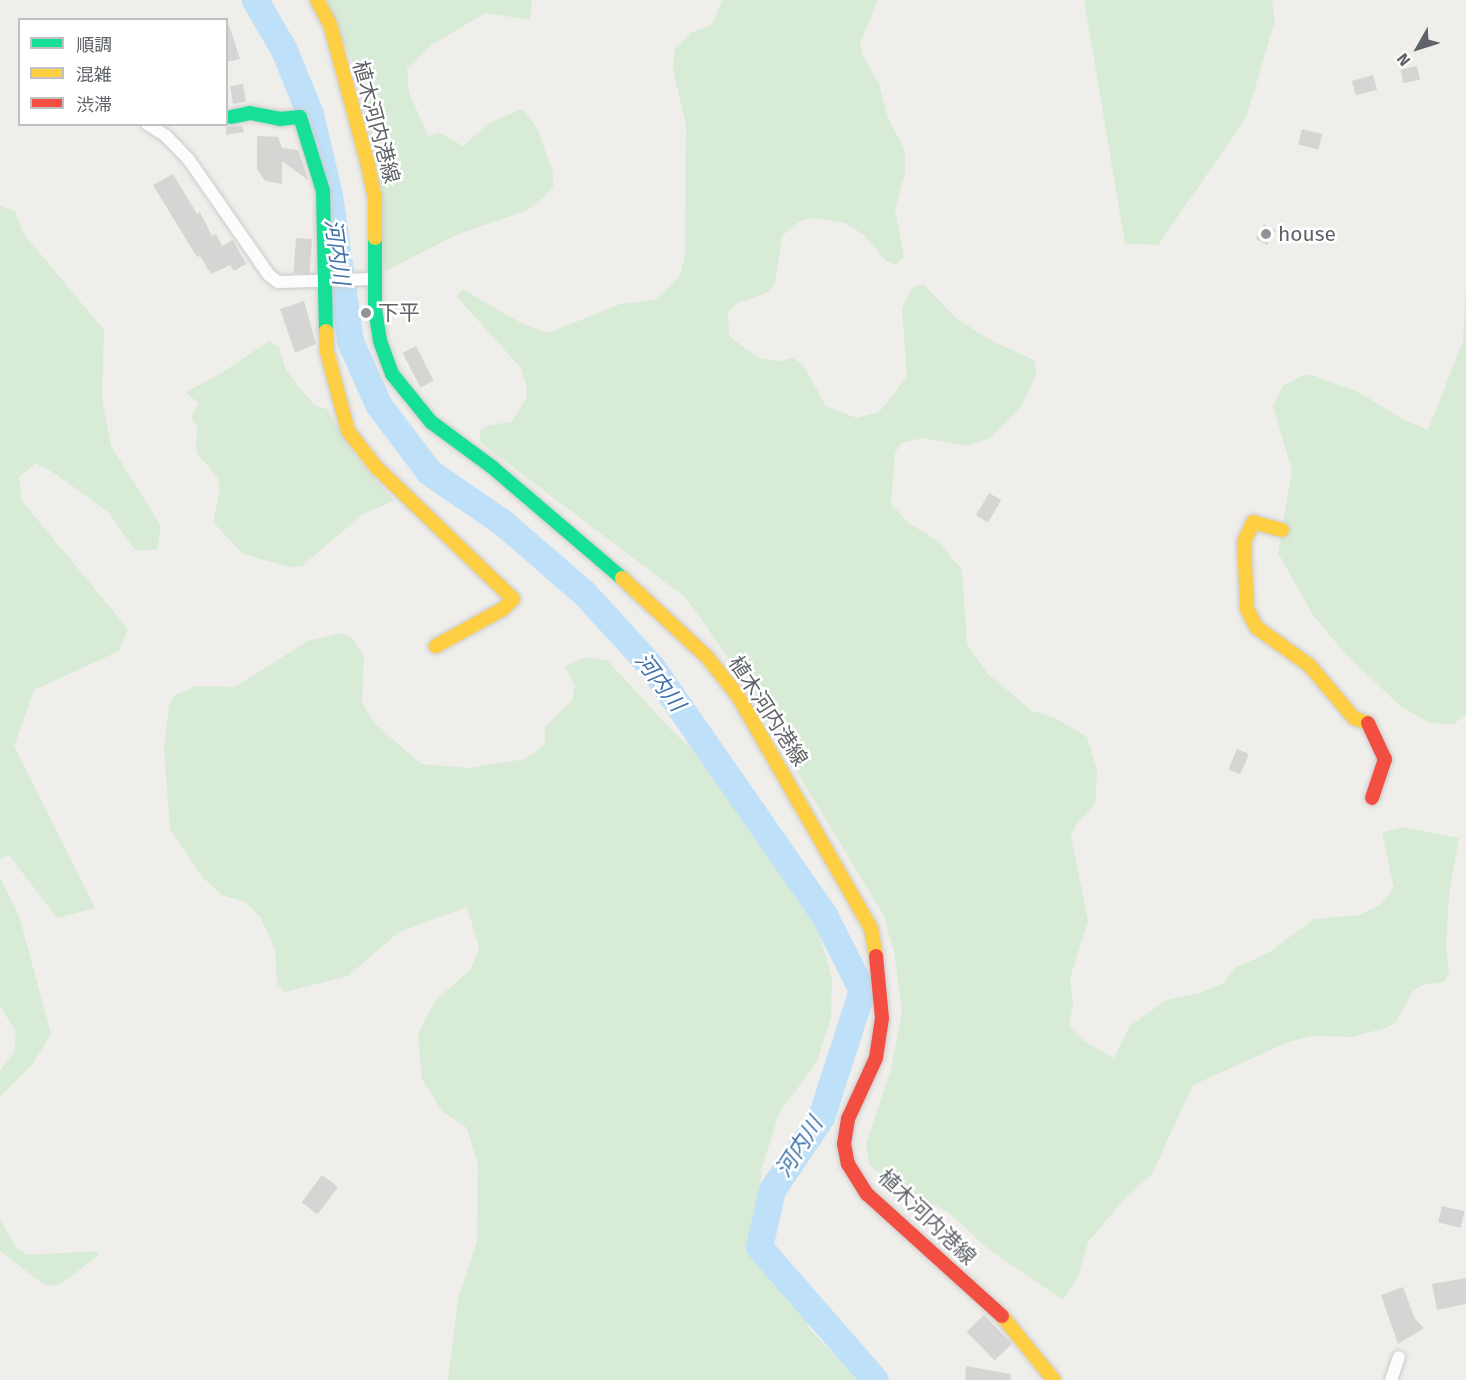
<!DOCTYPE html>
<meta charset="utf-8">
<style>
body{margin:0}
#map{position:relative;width:1466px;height:1380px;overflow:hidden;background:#efeeea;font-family:"Fira Sans","Noto Sans JP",sans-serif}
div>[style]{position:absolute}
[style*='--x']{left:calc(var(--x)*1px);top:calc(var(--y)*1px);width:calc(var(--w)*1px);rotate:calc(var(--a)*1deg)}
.green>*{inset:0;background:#d8ebd6}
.river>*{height:27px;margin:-13.5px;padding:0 13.5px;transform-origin:13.5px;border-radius:13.5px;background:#bfe0f9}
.building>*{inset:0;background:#d6d5d3;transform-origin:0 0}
.roads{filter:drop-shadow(0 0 2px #cbcccc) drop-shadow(0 0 2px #cbcccc)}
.street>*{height:12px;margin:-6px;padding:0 6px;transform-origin:6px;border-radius:6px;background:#fdfcfc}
.fast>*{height:14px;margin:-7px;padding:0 7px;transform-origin:7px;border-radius:7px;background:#16e098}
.slow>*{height:14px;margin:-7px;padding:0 7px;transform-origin:7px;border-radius:7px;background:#ffcf43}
.jam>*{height:14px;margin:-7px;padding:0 7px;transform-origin:7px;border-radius:7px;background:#f24e42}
.dots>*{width:16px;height:16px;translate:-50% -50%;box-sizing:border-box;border:3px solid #fff;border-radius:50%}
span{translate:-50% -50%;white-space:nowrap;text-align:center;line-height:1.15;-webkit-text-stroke:5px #fff;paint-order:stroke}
.street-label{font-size:21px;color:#5f6368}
.poi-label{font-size:21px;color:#5f6368}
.left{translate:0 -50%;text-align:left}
.water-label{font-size:22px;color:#4174aa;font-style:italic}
.legend{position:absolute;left:18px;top:18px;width:210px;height:108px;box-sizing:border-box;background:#fff;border:2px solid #bfc1c3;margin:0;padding:8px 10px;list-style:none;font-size:18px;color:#5f6368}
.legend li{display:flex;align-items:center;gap:12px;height:30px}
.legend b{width:30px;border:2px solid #bfc1c3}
.north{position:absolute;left:1388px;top:18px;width:60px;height:60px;-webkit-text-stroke:4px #fff;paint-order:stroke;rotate:231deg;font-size:16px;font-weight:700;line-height:24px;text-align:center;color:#5f6368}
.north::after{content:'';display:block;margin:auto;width:21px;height:27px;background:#5f6368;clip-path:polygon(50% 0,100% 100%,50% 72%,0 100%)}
</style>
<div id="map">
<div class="green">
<i style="clip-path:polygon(323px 0,532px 0,530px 20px,486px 13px,431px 45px,407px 68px,409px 92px,428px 136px,440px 133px,463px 146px,489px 123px,522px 109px,537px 128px,553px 173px,553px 187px,546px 195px,528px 210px,456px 235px,385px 271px,366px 90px)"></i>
<i style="clip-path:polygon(722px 0,878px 0,860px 43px,862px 54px,879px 84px,888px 118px,905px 150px,905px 174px,895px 209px,904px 257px,896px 265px,886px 261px,864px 235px,845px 223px,812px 218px,800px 221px,782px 236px,775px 284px,768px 292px,736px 304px,728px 313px,729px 336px,758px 358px,781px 361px,793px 358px,803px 365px,826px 406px,857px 418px,879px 412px,907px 377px,902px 308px,912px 288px,923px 284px,956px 318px,990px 340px,1034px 360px,1037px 372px,1022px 405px,990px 438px,968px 446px,923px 438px,901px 443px,895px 453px,891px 504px,909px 523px,939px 542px,962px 570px,967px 644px,987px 673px,1032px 711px,1055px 718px,1087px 737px,1097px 770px,1096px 796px,1093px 807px,1076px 824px,1071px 837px,1088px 921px,1070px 978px,1073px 1003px,1069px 1026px,1085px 1042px,1114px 1058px,1130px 1026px,1166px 1000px,1199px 993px,1222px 984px,1237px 967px,1268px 953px,1314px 919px,1360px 915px,1380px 905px,1394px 888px,1382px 833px,1403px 827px,1459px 838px,1449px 895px,1446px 946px,1449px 971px,1444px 982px,1422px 985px,1413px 991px,1396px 1022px,1386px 1028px,1351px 1037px,1310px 1036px,1286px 1043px,1193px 1085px,1152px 1174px,1126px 1197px,1088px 1242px,1078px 1277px,1063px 1300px,988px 1249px,948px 1212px,896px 1186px,869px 1165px,866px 1144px,891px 1069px,902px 1012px,894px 952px,883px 914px,727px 656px,686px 598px,480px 442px,480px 431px,489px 425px,511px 422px,526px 399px,527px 389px,521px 368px,457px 297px,462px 289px,525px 325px,548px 333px,620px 304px,655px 300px,680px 276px,685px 254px,686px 125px,673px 70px,675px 48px,692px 32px,712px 25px)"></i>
<i style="clip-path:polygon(1084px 0,1272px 0,1275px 21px,1246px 118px,1158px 245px,1125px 244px)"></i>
<i style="clip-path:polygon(0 206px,15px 211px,23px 233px,104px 330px,102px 399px,111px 446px,161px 526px,157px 550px,135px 550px,108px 512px,54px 473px,36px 463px,19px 477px,22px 501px,128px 629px,119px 651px,34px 690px,14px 746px,95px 908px,57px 918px,9px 855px,0 859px)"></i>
<i style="clip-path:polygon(1466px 281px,1466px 714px,1454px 724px,1431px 723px,1401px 707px,1342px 650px,1313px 615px,1278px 553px,1292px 470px,1273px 406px,1283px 386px,1303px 375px,1315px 376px,1360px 393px,1406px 421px,1428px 430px,1463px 341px)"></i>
<i style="clip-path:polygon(269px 341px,279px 347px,286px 370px,300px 389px,316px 406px,327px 409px,358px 460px,394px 501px,363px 514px,302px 566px,290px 567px,243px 554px,213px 522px,220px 489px,217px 477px,196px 452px,197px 427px,191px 416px,199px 404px,186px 392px,220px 374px)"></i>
<i style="clip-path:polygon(341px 633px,351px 637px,364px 656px,362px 703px,375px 724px,421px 764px,468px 768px,525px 759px,545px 744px,545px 727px,572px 700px,575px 686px,565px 666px,585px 657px,607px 660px,676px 735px,703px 757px,750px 814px,819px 933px,832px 980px,831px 1017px,817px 1062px,779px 1113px,761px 1171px,760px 1220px,766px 1243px,811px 1331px,860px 1380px,448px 1380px,458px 1299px,477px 1241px,478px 1165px,467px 1128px,442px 1111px,422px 1079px,418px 1034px,435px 1001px,470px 970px,479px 948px,467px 907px,399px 932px,348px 976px,285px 992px,277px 984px,275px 949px,261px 918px,245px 902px,222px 895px,202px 877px,170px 829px,164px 749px,169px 704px,175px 695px,196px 686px,235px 687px,308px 641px)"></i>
<i style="clip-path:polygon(0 877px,20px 919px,51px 1034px,32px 1065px,0 1097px,0 1071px,14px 1053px,16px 1031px,0 1007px)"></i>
<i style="clip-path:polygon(0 1220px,17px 1248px,27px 1255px,97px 1251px,99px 1255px,65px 1281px,55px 1286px,43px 1284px,0 1251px)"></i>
</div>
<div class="river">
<i style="--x:255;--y:0;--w:58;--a:59.9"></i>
<i style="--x:284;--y:50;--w:69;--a:67.9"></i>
<i style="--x:310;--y:114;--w:83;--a:76.8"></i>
<i style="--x:329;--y:195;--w:148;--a:81.8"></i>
<i style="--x:350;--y:341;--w:69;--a:66"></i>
<i style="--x:378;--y:404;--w:85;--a:53.1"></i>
<i style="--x:429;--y:472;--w:88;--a:34.4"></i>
<i style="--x:502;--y:522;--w:110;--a:40.9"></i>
<i style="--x:585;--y:594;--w:98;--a:47.5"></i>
<i style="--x:651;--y:666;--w:303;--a:55.2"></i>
<i style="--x:824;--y:915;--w:84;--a:63.1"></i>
<i style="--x:862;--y:990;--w:133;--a:107.9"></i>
<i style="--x:821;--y:1117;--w:88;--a:123.9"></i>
<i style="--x:772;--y:1190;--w:58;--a:102.8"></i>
<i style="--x:759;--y:1247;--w:176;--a:48.9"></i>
</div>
<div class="building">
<i style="clip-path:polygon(229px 25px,240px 59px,226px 62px,226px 26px)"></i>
<i style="left:1417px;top:66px;width:14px;height:17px;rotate:78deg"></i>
<i style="left:1373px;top:75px;width:15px;height:22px;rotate:74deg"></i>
<i style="left:243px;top:84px;width:18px;height:13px;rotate:81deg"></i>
<i style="clip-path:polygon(242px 126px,244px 132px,226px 135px,226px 127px)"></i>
<i style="left:1302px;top:129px;width:21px;height:16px;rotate:14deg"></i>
<i style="clip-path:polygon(257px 136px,278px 137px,282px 148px,298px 150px,308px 180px,282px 161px,282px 184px,265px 181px,257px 169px)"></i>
<i style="clip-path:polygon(173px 174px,197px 214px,200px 212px,212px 236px,216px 234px,222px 246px,233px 240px,246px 264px,234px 271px,230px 265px,211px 274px,200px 256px,197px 257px,153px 185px)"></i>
<i style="left:1264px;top:224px;width:13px;height:17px;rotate:29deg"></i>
<i style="left:296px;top:238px;width:16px;height:35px;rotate:4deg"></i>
<i style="clip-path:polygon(304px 301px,316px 344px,295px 353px,280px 309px)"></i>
<i style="left:416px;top:346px;width:39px;height:15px;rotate:63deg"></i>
<i style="left:989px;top:493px;width:14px;height:26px;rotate:30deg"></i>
<i style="left:1237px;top:749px;width:13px;height:22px;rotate:23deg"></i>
<i style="left:322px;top:1175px;width:20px;height:34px;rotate:37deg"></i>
<i style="left:1442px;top:1206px;width:23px;height:17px;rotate:13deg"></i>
<i style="clip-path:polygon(1466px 1278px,1466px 1304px,1437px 1310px,1432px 1284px)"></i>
<i style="clip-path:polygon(1403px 1287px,1415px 1319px,1424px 1328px,1398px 1344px,1381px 1295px)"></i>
<i style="left:984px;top:1315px;width:40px;height:24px;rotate:46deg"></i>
<i style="clip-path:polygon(966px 1366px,1011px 1374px,1011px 1380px,965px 1380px)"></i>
</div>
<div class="roads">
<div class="street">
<i style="--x:147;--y:124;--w:22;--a:32"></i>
<i style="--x:166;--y:136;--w:33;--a:46"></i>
<i style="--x:189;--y:160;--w:140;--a:55.2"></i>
<i style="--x:269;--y:275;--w:11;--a:38"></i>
<i style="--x:278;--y:282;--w:97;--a:-1.8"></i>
<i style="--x:1391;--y:1380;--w:24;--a:-71"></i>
</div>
<div class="fast">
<i style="--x:231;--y:117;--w:19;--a:-12"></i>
<i style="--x:250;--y:113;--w:31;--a:11"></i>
<i style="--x:280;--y:119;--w:20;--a:-6"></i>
<i style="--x:300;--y:117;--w:77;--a:72.7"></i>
<i style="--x:323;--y:191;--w:140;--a:88.8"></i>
<i style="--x:375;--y:238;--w:71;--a:90"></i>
<i style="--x:375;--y:309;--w:32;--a:81"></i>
<i style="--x:380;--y:341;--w:35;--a:70"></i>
<i style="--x:392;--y:374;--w:62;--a:50.9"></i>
<i style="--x:431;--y:422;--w:76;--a:36.4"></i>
<i style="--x:492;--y:467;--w:171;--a:40.5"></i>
</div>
<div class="slow">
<i style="--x:317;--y:0;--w:27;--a:62"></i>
<i style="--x:330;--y:24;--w:142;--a:74.9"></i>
<i style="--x:367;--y:161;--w:40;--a:78"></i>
<i style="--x:375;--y:200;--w:38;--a:90"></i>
<i style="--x:326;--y:331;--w:21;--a:87"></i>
<i style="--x:327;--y:352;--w:82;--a:75.1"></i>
<i style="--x:348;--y:431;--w:46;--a:52.1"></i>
<i style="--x:376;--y:467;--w:190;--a:43.9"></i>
<i style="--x:513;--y:599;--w:14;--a:135"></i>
<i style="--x:503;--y:609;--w:77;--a:151.1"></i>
<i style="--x:1282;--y:530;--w:30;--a:-165"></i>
<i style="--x:1253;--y:522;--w:22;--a:114"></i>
<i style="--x:1244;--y:542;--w:67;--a:87.4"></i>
<i style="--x:1247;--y:609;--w:20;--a:63"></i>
<i style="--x:1256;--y:627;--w:67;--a:35.8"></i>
<i style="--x:1310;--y:666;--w:68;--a:49.8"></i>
<i style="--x:1354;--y:718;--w:15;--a:20"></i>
<i style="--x:622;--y:578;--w:116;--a:42.9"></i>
<i style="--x:707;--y:657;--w:50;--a:51.5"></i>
<i style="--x:738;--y:696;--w:267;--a:60.2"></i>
<i style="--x:871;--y:928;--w:28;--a:80"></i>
<i style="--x:1002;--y:1316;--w:82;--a:50.9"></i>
</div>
<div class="jam">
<i style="--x:1368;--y:723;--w:40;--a:65"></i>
<i style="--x:1385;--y:759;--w:41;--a:108.4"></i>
<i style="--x:876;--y:956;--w:62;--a:84.5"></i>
<i style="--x:882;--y:1018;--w:40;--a:98.5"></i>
<i style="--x:876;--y:1058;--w:67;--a:114.7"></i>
<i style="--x:848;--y:1119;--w:25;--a:99"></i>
<i style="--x:844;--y:1144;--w:20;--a:79"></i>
<i style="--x:848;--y:1164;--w:36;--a:58"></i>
<i style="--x:867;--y:1194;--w:182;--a:42.1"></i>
</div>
</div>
<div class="dots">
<i style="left:1266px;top:234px;background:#919496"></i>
<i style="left:366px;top:313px;background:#919496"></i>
</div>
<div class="street-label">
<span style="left:376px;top:122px;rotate:75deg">植木河内港線</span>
<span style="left:768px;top:711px;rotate:57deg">植木河内港線</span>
<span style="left:927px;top:1217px;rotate:44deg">植木河内港線</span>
</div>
<div class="poi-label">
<span class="left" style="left:1278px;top:234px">house</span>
<span class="left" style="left:378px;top:313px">下平</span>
</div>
<div class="water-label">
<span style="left:337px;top:252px;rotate:82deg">河内川</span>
<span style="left:660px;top:682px;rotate:53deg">河内川</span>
<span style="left:799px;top:1147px;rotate:-57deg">河内川</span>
</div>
<ul class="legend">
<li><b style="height:8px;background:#16e098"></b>順調</li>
<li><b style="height:8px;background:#ffcf43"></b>混雑</li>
<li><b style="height:8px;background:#f24e42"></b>渋滞</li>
</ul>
<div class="north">N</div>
</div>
